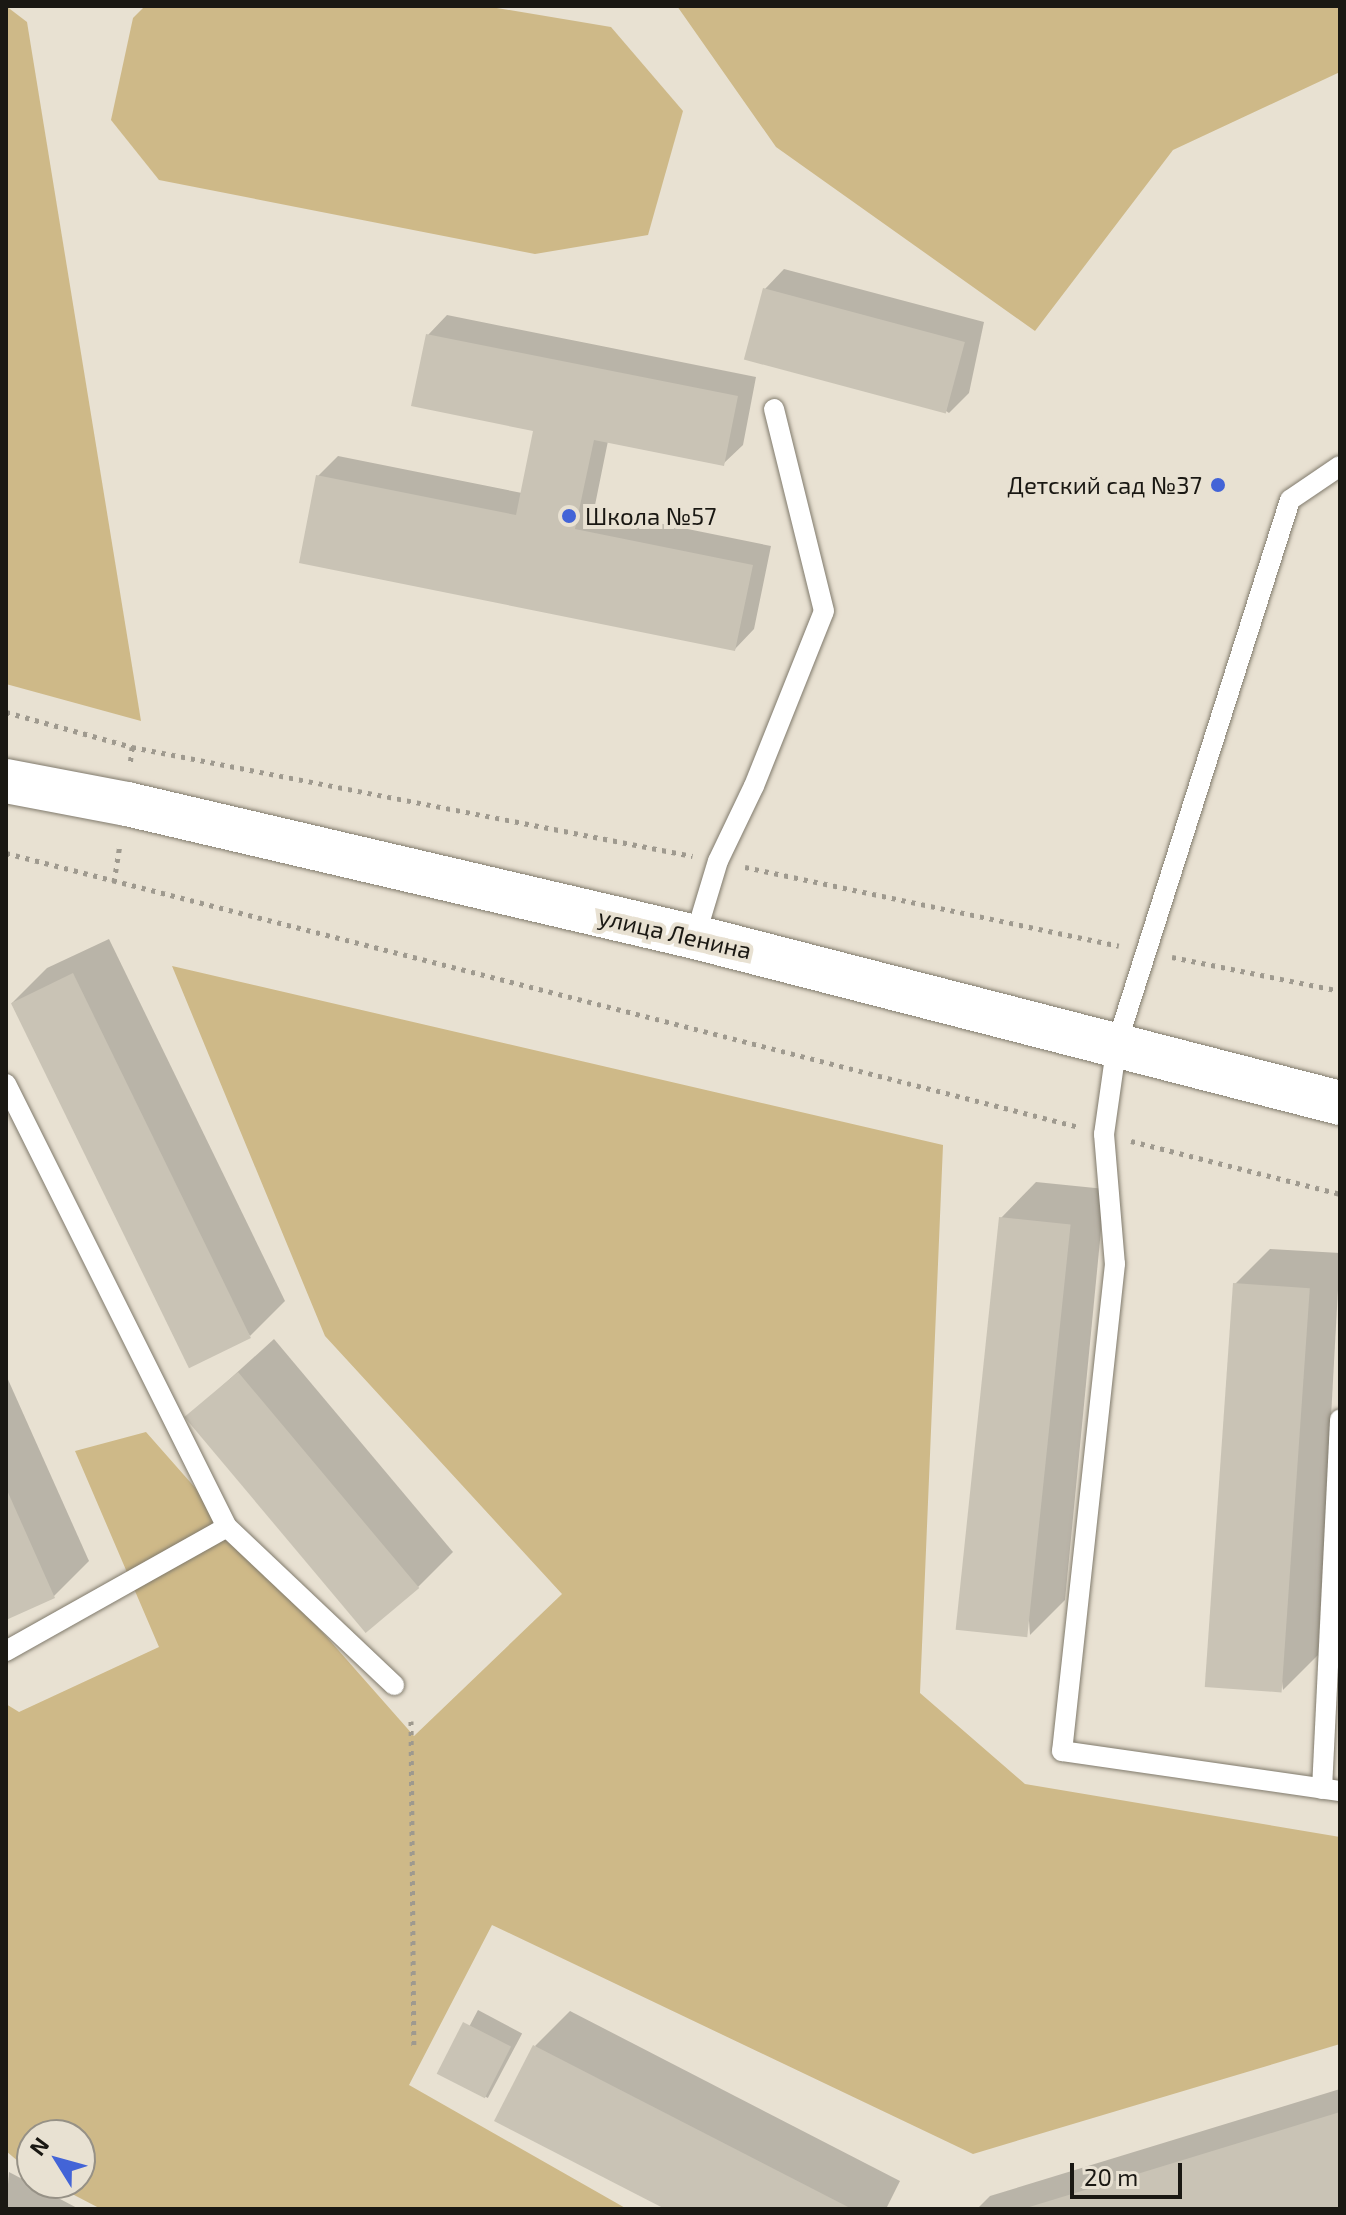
<!DOCTYPE html>
<meta charset="utf-8">
<style>
body{margin:0}
#map{position:relative;width:1346px;height:2215px;overflow:hidden;background:#e8e1d2;font-family:"Exo 2",sans-serif}
div>[style]{position:absolute}
[style*='--x']{left:calc(var(--x)*1px);top:calc(var(--y)*1px);width:calc(var(--w)*1px);rotate:calc(var(--a)*1deg)}
.green>*{inset:0;background:#ceb988}
.shadow>*{inset:0;background:#0003;transform-origin:0 0}
.building>*{inset:0;background:#c9c3b5;transform-origin:0 0}
.path>*{height:5px;margin-top:-2.5px;transform-origin:0;background:repeating-linear-gradient(90deg,#9f9a8f 0 4px,transparent 0 10px)}
.roads{filter:drop-shadow(0 0 2px #807a6c) drop-shadow(0 0 2px #807a6c)}
.service>*{height:20px;margin:-10px;padding:0 10px;transform-origin:10px;border-radius:10px;background:#fff}
.secondary>*{height:44px;margin:-22px;padding:0 22px;transform-origin:22px;border-radius:22px;background:#fff}
.dots>*{width:22px;height:22px;translate:-50% -50%;box-sizing:border-box;border:4px solid #e8e1d2;border-radius:50%}
span{translate:-50% -50%;white-space:nowrap;text-align:center;line-height:1.15;-webkit-text-stroke:8px #e8e1d2;paint-order:stroke}
.poi-label{font-size:24px;color:#1a1813}
.right{translate:-100% -50%;text-align:right}
.left{translate:0 -50%;text-align:left}
.street-label{font-size:24px;color:#1a1813}
.frame{position:absolute;inset:0;border:8px solid #1a1813;pointer-events:none}
.north{position:absolute;left:16px;top:2119px;width:80px;height:80px;box-sizing:border-box;background:#e8e1d2;border:2px solid #969186;border-radius:50%;rotate:307deg;font-size:22px;font-weight:700;line-height:32px;text-align:center;color:#1a1813}
.north::after{content:'';display:block;margin:auto;width:28px;height:36px;background:#4364d7;clip-path:polygon(50% 0,100% 100%,50% 72%,0 100%)}
.scale{position:absolute;left:1070px;top:2163px;width:112px;height:36px;box-sizing:border-box;border:4px solid #1a1813;border-top:0;padding-left:10px;font-size:24px;line-height:28px;white-space:nowrap;color:#1a1813;-webkit-text-stroke:6px #e8e1d2;paint-order:stroke}
</style>
<div id="map">
<div class="green">
<i style="clip-path:polygon(6px 6px,27px 22px,141px 721px,6px 684px)"></i>
<i style="clip-path:polygon(145px 6px,485px 6px,611px 27px,683px 111px,648px 235px,535px 254px,159px 180px,111px 120px,133px 18px)"></i>
<i style="clip-path:polygon(677px 6px,1340px 6px,1340px 72px,1173px 150px,1035px 331px,776px 147px)"></i>
<i style="clip-path:polygon(172px 966px,943px 1145px,920px 1693px,1025px 1784px,1340px 1837px,1340px 2044px,973px 2154px,492px 1925px,409px 2085px,627px 2209px,101px 2209px,51px 2183px,80px 2183px,80px 2135px,32px 2135px,32px 2173px,6px 2151px,6px 1704px,19px 1712px,159px 1647px,75px 1451px,146px 1432px,414px 1736px,562px 1594px,325px 1336px)"></i>
</div>
<div class="shadow">
<i style="clip-path:polygon(784px 269px,984px 322px,969px 393px,949px 413px,765px 289px)"></i>
<i style="clip-path:polygon(447px 315px,756px 377px,743px 445px,723px 464px,608px 441px,594px 510px,771px 546px,754px 629px,735px 649px,318px 476px,338px 456px,522px 493px,535px 429px,428px 335px)"></i>
<i style="clip-path:polygon(109px 939px,285px 1301px,250px 1336px,12px 1003px,47px 968px)"></i>
<i style="clip-path:polygon(1036px 1182px,1105px 1189px,1065px 1600px,1030px 1635px,1001px 1218px)"></i>
<i style="clip-path:polygon(1270px 1249px,1340px 1253px,1318px 1655px,1283px 1690px,1235px 1284px)"></i>
<i style="clip-path:polygon(274px 1339px,453px 1552px,418px 1587px,188px 1417px)"></i>
<i style="clip-path:polygon(6px 1375px,89px 1561px,54px 1596px,6px 1617px)"></i>
<i style="left:478px;top:2010px;width:50px;height:73px;rotate:28deg"></i>
<i style="clip-path:polygon(570px 2011px,900px 2181px,886px 2209px,669px 2209px,535px 2046px)"></i>
<i style="clip-path:polygon(1340px 2089px,1340px 2207px,977px 2209px,990px 2196px)"></i>
<i style="clip-path:polygon(9px 2172px,79px 2209px,6px 2209px)"></i>
</div>
<div class="building">
<i style="left:763px;top:288px;width:209px;height:74px;rotate:15deg"></i>
<i style="clip-path:polygon(426px 334px,738px 396px,724px 466px,594px 440px,575px 529px,753px 565px,735px 651px,299px 563px,316px 475px,516px 515px,533px 431px,411px 406px)"></i>
<i style="left:73px;top:973px;width:406px;height:69px;rotate:64deg"></i>
<i style="left:999px;top:1217px;width:72px;height:415px;rotate:6deg"></i>
<i style="left:1233px;top:1283px;width:77px;height:405px;rotate:4deg"></i>
<i style="left:238px;top:1372px;width:282px;height:70px;rotate:50deg"></i>
<i style="clip-path:polygon(6px 1488px,55px 1598px,6px 1620px)"></i>
<i style="left:463px;top:2022px;width:54px;height:58px;rotate:27deg"></i>
<i style="clip-path:polygon(533px 2045px,852px 2209px,665px 2209px,494px 2121px)"></i>
<i style="clip-path:polygon(1340px 2112px,1340px 2209px,1026px 2209px,1026px 2208px)"></i>
</div>
<div class="path">
<i style="--x:6;--y:712;--w:131;--a:15.5"></i>
<i style="--x:132;--y:747;--w:19;--a:96"></i>
<i style="--x:132;--y:747;--w:571;--a:11.01"></i>
<i style="--x:6;--y:853;--w:1107;--a:14.32"></i>
<i style="--x:745;--y:867;--w:382;--a:11.9"></i>
<i style="--x:114;--y:882;--w:38;--a:-81"></i>
<i style="--x:1172;--y:957;--w:171;--a:11.4"></i>
<i style="--x:1131;--y:1141;--w:216;--a:14.2"></i>
<i style="--x:411;--y:1721;--w:328;--a:89.5"></i>
</div>
<div class="roads">
<div class="service">
<i style="--x:1340;--y:466;--w:60;--a:145.8"></i>
<i style="--x:1290;--y:500;--w:570;--a:107.67"></i>
<i style="--x:1117;--y:1043;--w:92;--a:98.1"></i>
<i style="--x:1104;--y:1134;--w:130;--a:85.2"></i>
<i style="--x:1115;--y:1264;--w:490;--a:96.2"></i>
<i style="--x:1062;--y:1751;--w:281;--a:8.2"></i>
<i style="--x:695;--y:937;--w:79;--a:-73.2"></i>
<i style="--x:718;--y:861;--w:83;--a:-64.4"></i>
<i style="--x:754;--y:786;--w:188;--a:-68.2"></i>
<i style="--x:824;--y:611;--w:208;--a:-103.9"></i>
<i style="--x:6;--y:1084;--w:495;--a:63.5"></i>
<i style="--x:6;--y:1651;--w:253;--a:-29.3"></i>
<i style="--x:227;--y:1527;--w:230;--a:43.4"></i>
<i style="--x:1322;--y:1789;--w:370;--a:-87.2"></i>
</div>
<div class="secondary">
<i style="--x:6;--y:781;--w:123;--a:10.8"></i>
<i style="--x:127;--y:804;--w:583;--a:13.18"></i>
<i style="--x:695;--y:937;--w:666;--a:14.43"></i>
</div>
</div>
<div class="dots">
<i style="left:1218px;top:485px;background:#4364d7"></i>
<i style="left:569px;top:516px;background:#4364d7"></i>
</div>
<div class="poi-label">
<span class="right" style="left:1202px;top:485px">Детский сад №37</span>
<span class="left" style="left:585px;top:516px">Школа №57</span>
</div>
<div class="street-label">
<span style="left:675px;top:933px;rotate:13deg">улица Ленина</span>
</div>
<div class="frame"></div>
<div class="north">N</div>
<div class="scale">20 m</div>
</div>
